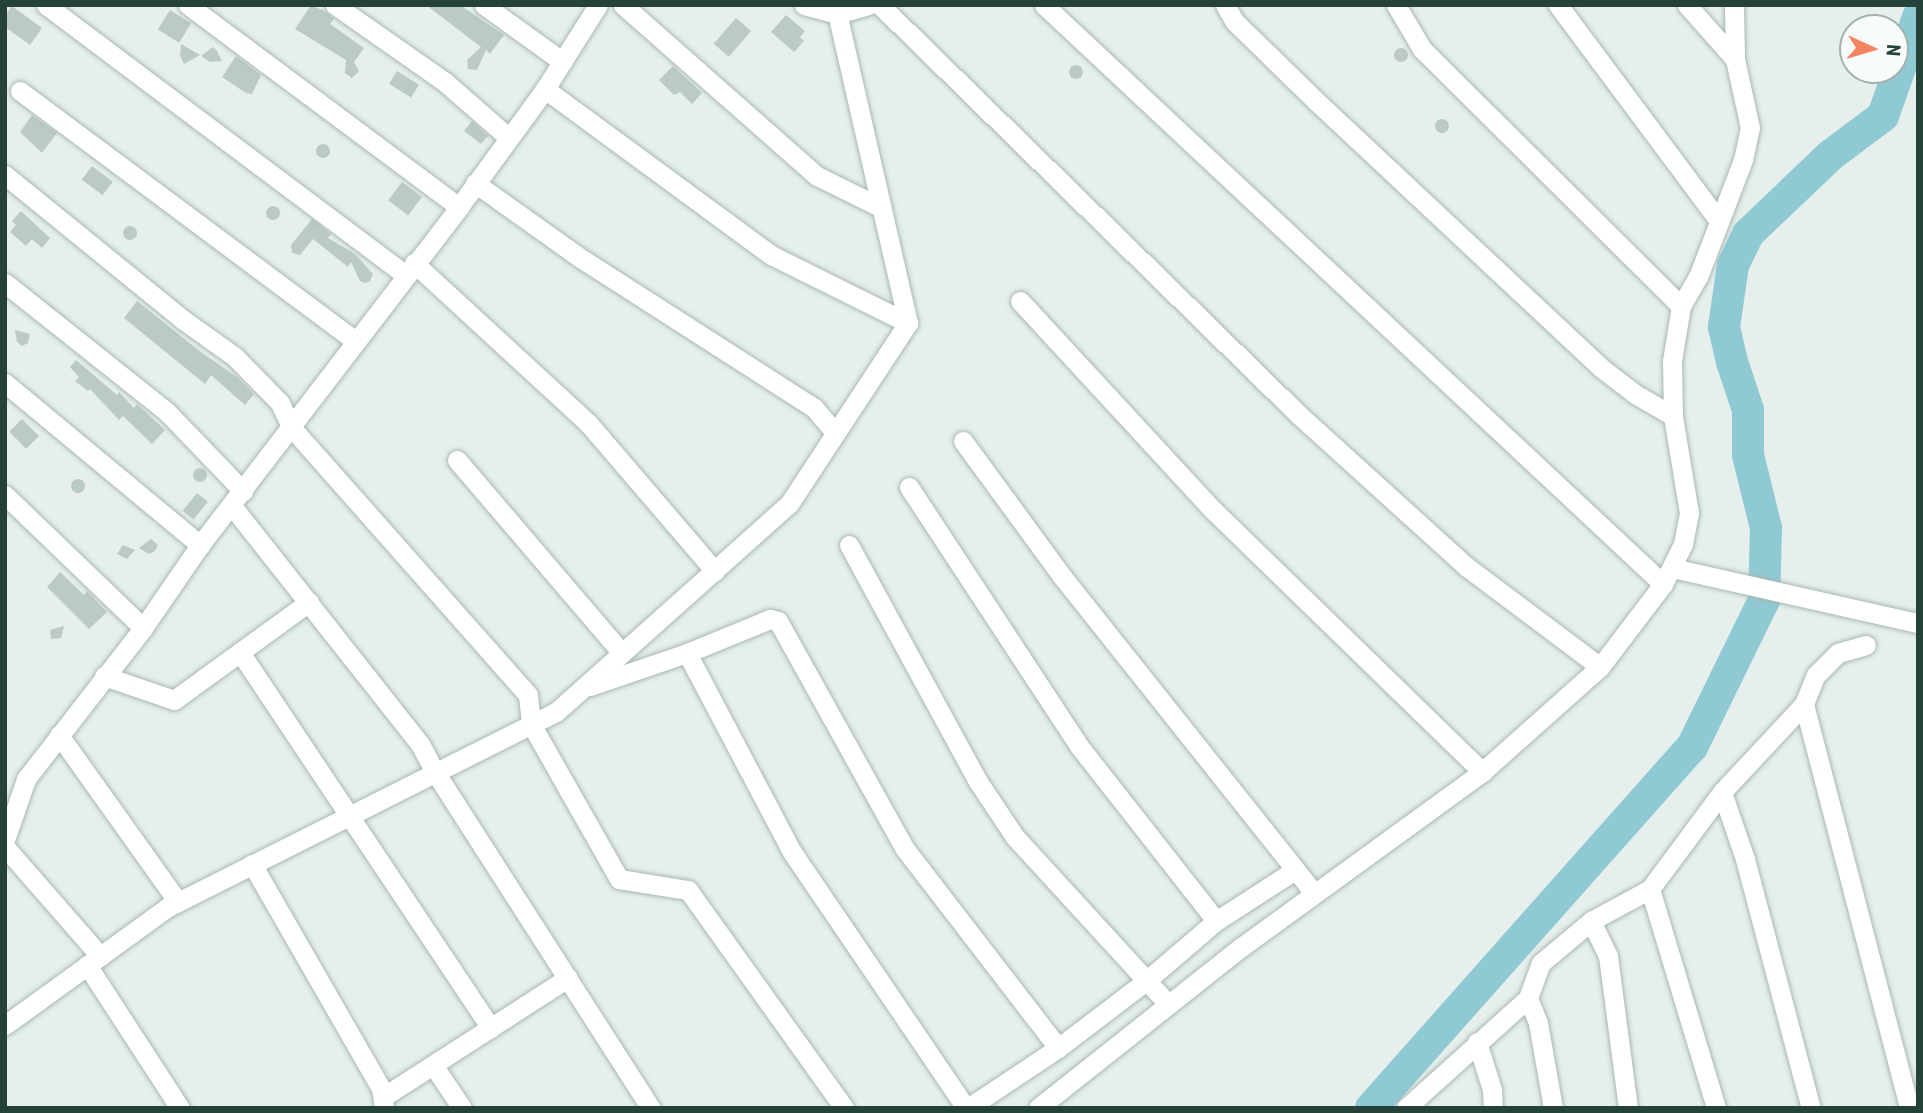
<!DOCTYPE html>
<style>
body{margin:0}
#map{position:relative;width:1923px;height:1113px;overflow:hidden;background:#e6efeb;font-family:"Roboto Condensed",sans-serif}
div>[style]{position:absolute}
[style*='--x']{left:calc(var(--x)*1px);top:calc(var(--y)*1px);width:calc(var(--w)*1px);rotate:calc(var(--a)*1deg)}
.river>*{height:32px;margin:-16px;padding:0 16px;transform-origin:16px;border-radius:16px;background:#8ec9d4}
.building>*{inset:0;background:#bbcac4;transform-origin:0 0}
.round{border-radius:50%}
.roads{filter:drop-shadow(0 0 2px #a8b8b2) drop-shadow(0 0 2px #a8b8b2)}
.minor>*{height:19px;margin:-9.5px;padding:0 9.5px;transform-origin:9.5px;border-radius:9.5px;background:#fff}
span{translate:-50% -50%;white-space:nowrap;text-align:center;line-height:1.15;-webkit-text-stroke:5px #f7fbf9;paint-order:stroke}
.frame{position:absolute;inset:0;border:7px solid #24423a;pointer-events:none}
.north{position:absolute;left:1839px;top:14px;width:70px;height:70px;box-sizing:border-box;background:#f7fbf9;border:2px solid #a3b1ad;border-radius:50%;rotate:94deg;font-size:19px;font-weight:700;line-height:28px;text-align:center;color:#24423a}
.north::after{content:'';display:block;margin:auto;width:24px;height:32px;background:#f4845f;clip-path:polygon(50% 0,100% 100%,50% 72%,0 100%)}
</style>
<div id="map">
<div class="river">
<i style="--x:1371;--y:1108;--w:483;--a:-48.4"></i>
<i style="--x:1692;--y:747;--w:164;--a:-63.9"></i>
<i style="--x:1764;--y:600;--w:72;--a:-88.4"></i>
<i style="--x:1766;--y:528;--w:75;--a:-103.9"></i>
<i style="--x:1748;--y:455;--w:45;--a:-90"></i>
<i style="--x:1748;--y:410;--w:51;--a:-108.4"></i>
<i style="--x:1732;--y:362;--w:36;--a:-103"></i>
<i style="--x:1724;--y:327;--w:63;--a:-81.7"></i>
<i style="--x:1733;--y:265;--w:34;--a:-64"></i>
<i style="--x:1748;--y:234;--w:115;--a:-43.6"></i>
<i style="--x:1831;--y:155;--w:65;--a:-36.9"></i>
<i style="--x:1883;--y:116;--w:105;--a:-70.5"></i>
</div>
<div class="building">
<i style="clip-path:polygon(311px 5px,324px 11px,334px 19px,330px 24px,364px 48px,354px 62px,359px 71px,352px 78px,345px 73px,346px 60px,295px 29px)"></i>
<i style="clip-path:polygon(426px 5px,460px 5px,504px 35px,490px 54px,486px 50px,477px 70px,468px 69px,467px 60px,481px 47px)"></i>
<i style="clip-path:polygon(12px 6px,42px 28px,30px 45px,5px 27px,5px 16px)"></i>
<i style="left:170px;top:10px;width:25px;height:23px;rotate:32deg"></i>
<i style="clip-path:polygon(786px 15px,805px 31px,800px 37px,804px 41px,794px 52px,771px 32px)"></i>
<i style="left:736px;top:18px;width:20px;height:34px;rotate:41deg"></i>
<i style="clip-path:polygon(181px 44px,200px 55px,184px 64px,180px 56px)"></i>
<i style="clip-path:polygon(213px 47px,217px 51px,222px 61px,210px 62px,201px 56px)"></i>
<i class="round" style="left:1394px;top:48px;width:14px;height:14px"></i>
<i style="clip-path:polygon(236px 56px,261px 75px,252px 94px,246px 93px,222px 77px)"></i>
<i class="round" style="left:1069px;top:65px;width:14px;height:14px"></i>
<i style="clip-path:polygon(673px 66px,702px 93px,692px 104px,680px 92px,674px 95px,659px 80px)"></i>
<i style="left:397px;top:71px;width:26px;height:15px;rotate:32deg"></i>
<i style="clip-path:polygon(32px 115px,57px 133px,42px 153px,20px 132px)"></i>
<i class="round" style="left:1435px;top:119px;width:14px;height:14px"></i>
<i style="clip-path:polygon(472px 121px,488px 136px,481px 144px,464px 131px)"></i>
<i class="round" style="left:316px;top:144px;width:14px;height:14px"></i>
<i style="left:92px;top:166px;width:26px;height:17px;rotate:37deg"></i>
<i style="left:402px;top:182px;width:25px;height:23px;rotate:37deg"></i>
<i class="round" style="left:266px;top:206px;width:14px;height:14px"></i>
<i style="clip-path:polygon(21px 211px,50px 238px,42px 248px,32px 239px,26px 246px,10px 232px,16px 225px,12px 221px)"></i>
<i style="clip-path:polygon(312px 219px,331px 234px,328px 238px,355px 254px,373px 274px,370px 281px,365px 283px,360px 281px,351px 262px,348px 267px,313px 239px,300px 255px,292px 253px,291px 245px)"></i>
<i class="round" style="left:123px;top:226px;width:14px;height:14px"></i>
<i style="clip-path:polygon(137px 301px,202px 353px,237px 377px,254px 394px,245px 405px,211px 375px,205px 384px,124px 318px)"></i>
<i style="clip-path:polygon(15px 330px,30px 334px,28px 343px,22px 346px,17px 342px)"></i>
<i style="clip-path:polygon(76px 360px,117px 395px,119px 392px,134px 408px,137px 404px,165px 430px,152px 444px,123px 416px,119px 420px,90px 389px,88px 391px,75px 381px,79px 377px,70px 367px)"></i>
<i style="left:22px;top:419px;width:24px;height:18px;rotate:45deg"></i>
<i class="round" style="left:193px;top:468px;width:14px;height:14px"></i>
<i class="round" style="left:71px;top:479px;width:14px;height:14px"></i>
<i style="left:197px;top:493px;width:14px;height:23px;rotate:39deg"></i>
<i style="clip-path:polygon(151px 539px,158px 545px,155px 551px,149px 554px,139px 548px)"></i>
<i style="clip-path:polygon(123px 545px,135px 550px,127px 559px,117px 554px)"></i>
<i style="clip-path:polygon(60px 572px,84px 595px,87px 591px,107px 612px,89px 629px,47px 587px)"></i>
<i style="clip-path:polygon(64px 626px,61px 638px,51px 639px,50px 630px)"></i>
</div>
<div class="roads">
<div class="minor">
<i style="--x:46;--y:5;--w:450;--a:36.9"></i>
<i style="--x:188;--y:5;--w:338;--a:36.7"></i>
<i style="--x:335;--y:5;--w:134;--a:35"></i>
<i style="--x:445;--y:82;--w:84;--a:41.1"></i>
<i style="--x:484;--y:5;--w:97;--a:35.8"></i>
<i style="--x:623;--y:5;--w:259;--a:41.4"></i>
<i style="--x:817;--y:176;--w:72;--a:26.2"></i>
<i style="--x:804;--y:5;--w:34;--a:15"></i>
<i style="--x:837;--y:14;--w:33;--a:-16"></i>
<i style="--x:880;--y:5;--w:585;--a:44.38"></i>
<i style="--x:1298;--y:414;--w:228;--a:42.2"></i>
<i style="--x:1467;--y:567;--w:166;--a:36.9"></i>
<i style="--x:1044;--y:5;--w:848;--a:43.09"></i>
<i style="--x:1225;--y:5;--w:20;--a:60"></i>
<i style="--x:1235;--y:22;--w:113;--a:44.3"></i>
<i style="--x:1316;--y:101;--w:389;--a:43.1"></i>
<i style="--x:1600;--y:367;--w:44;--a:37.6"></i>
<i style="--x:1635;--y:394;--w:44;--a:30.1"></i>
<i style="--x:1396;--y:5;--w:51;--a:59.4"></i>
<i style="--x:1422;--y:49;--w:365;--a:44.8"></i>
<i style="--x:1558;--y:5;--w:268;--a:53.3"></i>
<i style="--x:1687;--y:5;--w:72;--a:48.4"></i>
<i style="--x:545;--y:89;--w:280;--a:36.3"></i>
<i style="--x:771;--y:255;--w:153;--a:26.4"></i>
<i style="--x:20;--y:91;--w:419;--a:36.7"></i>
<i style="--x:5;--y:175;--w:228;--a:39.1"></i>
<i style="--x:182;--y:319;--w:65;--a:35.6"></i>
<i style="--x:235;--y:357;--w:64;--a:45.6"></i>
<i style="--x:280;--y:403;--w:26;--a:65"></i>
<i style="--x:291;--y:427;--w:358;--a:48.5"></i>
<i style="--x:528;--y:695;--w:29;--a:84"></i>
<i style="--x:531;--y:724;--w:178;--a:60.4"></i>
<i style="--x:619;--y:879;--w:70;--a:9.1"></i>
<i style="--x:688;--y:890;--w:268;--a:54.4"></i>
<i style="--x:475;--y:183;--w:131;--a:35.4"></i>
<i style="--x:582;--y:259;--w:276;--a:32.7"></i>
<i style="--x:814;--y:408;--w:33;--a:49"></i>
<i style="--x:414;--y:263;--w:236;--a:42.6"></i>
<i style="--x:588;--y:423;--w:195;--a:49.4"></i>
<i style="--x:5;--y:283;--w:207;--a:38.5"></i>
<i style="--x:167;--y:412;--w:110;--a:46.1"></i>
<i style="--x:1020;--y:301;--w:284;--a:47.3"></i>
<i style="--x:1213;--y:510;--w:376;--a:44.2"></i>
<i style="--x:5;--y:383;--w:254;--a:39.7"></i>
<i style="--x:963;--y:441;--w:166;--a:53.8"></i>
<i style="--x:1061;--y:575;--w:406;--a:51.5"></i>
<i style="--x:457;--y:460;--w:254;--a:49.5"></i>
<i style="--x:909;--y:487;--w:310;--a:56.7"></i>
<i style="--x:1079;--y:746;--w:222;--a:51.9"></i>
<i style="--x:5;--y:495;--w:192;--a:43.9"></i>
<i style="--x:232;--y:506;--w:303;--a:51.7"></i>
<i style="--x:420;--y:744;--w:32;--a:62"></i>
<i style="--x:435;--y:772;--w:399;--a:57.3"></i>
<i style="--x:849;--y:545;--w:268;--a:61.4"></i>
<i style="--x:977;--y:780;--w:69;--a:56.3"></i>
<i style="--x:1015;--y:837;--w:225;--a:47.5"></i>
<i style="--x:1673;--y:568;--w:251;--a:12.7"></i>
<i style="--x:240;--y:652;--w:452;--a:56.3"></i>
<i style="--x:687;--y:653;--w:225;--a:62.2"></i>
<i style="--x:792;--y:852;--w:310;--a:55.8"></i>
<i style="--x:104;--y:676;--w:74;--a:18.9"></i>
<i style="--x:174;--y:700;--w:167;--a:-36"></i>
<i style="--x:590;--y:686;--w:102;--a:-18.8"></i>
<i style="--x:687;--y:653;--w:90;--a:-22.3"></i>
<i style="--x:770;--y:619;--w:8;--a:14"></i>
<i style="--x:778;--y:621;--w:261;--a:60.9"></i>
<i style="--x:905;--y:849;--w:251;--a:52.4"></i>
<i style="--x:1804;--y:704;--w:417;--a:75.4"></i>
<i style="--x:59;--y:735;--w:205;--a:54.5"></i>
<i style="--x:1722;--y:792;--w:71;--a:71.1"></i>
<i style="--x:1745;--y:859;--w:258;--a:75.2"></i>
<i style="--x:5;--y:840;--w:65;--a:-71"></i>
<i style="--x:26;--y:779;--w:191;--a:-52.2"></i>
<i style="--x:143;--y:628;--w:101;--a:-55.5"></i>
<i style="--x:200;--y:545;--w:426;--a:-52.5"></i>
<i style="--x:459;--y:207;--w:146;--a:-53.9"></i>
<i style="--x:545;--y:89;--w:99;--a:-57.8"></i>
<i style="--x:5;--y:847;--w:145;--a:48.9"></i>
<i style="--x:252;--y:864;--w:258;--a:60.1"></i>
<i style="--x:381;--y:1088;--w:20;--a:81"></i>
<i style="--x:1650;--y:889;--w:229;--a:73.2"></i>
<i style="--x:1591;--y:921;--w:39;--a:64"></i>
<i style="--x:1608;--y:956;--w:153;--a:82.5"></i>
<i style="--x:87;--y:965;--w:171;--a:57"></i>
<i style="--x:1528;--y:998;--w:27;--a:68"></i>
<i style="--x:1538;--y:1023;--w:86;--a:80"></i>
<i style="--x:5;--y:1025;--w:201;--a:-35.9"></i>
<i style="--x:168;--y:907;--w:434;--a:-26.7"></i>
<i style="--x:556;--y:712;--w:312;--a:-41.8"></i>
<i style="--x:789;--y:504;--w:217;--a:-56.7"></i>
<i style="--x:908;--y:323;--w:317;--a:-102.9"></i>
<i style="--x:1477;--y:1042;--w:50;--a:72.6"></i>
<i style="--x:1492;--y:1090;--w:18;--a:87"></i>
<i style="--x:433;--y:1065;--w:52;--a:56"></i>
<i style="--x:383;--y:1097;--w:220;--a:-32.8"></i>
<i style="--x:968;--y:1108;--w:108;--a:-33.7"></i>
<i style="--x:1058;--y:1048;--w:111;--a:-37.3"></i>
<i style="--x:1146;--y:981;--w:92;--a:-40.6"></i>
<i style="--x:1216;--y:921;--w:94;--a:-32.8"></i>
<i style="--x:1038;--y:1108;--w:258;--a:-38.4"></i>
<i style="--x:1240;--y:948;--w:299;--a:-36"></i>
<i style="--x:1482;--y:772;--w:158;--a:-41.7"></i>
<i style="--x:1600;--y:667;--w:104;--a:-52.8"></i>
<i style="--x:1663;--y:584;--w:45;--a:-63.4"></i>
<i style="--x:1683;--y:544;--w:32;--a:-79"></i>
<i style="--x:1689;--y:513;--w:98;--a:-99.4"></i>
<i style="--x:1673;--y:416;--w:55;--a:-91"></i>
<i style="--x:1672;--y:361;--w:56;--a:-80.7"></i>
<i style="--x:1681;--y:306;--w:34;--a:-60"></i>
<i style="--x:1698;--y:277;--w:125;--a:-69"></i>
<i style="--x:1743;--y:160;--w:33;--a:-78"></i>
<i style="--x:1750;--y:128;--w:71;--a:-102.3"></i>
<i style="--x:1735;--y:59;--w:54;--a:-91.1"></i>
<i style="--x:1406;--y:1108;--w:164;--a:-42"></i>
<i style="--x:1528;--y:998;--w:37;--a:-70"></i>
<i style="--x:1541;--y:963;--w:65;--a:-40"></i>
<i style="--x:1591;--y:921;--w:67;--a:-28.5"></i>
<i style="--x:1650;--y:889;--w:121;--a:-53.4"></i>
<i style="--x:1722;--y:792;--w:120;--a:-47"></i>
<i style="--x:1804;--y:704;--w:31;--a:-68"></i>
<i style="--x:1816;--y:675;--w:31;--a:-45"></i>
<i style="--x:1838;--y:653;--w:29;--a:-16"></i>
</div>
</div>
<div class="frame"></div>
<div class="north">N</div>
</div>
